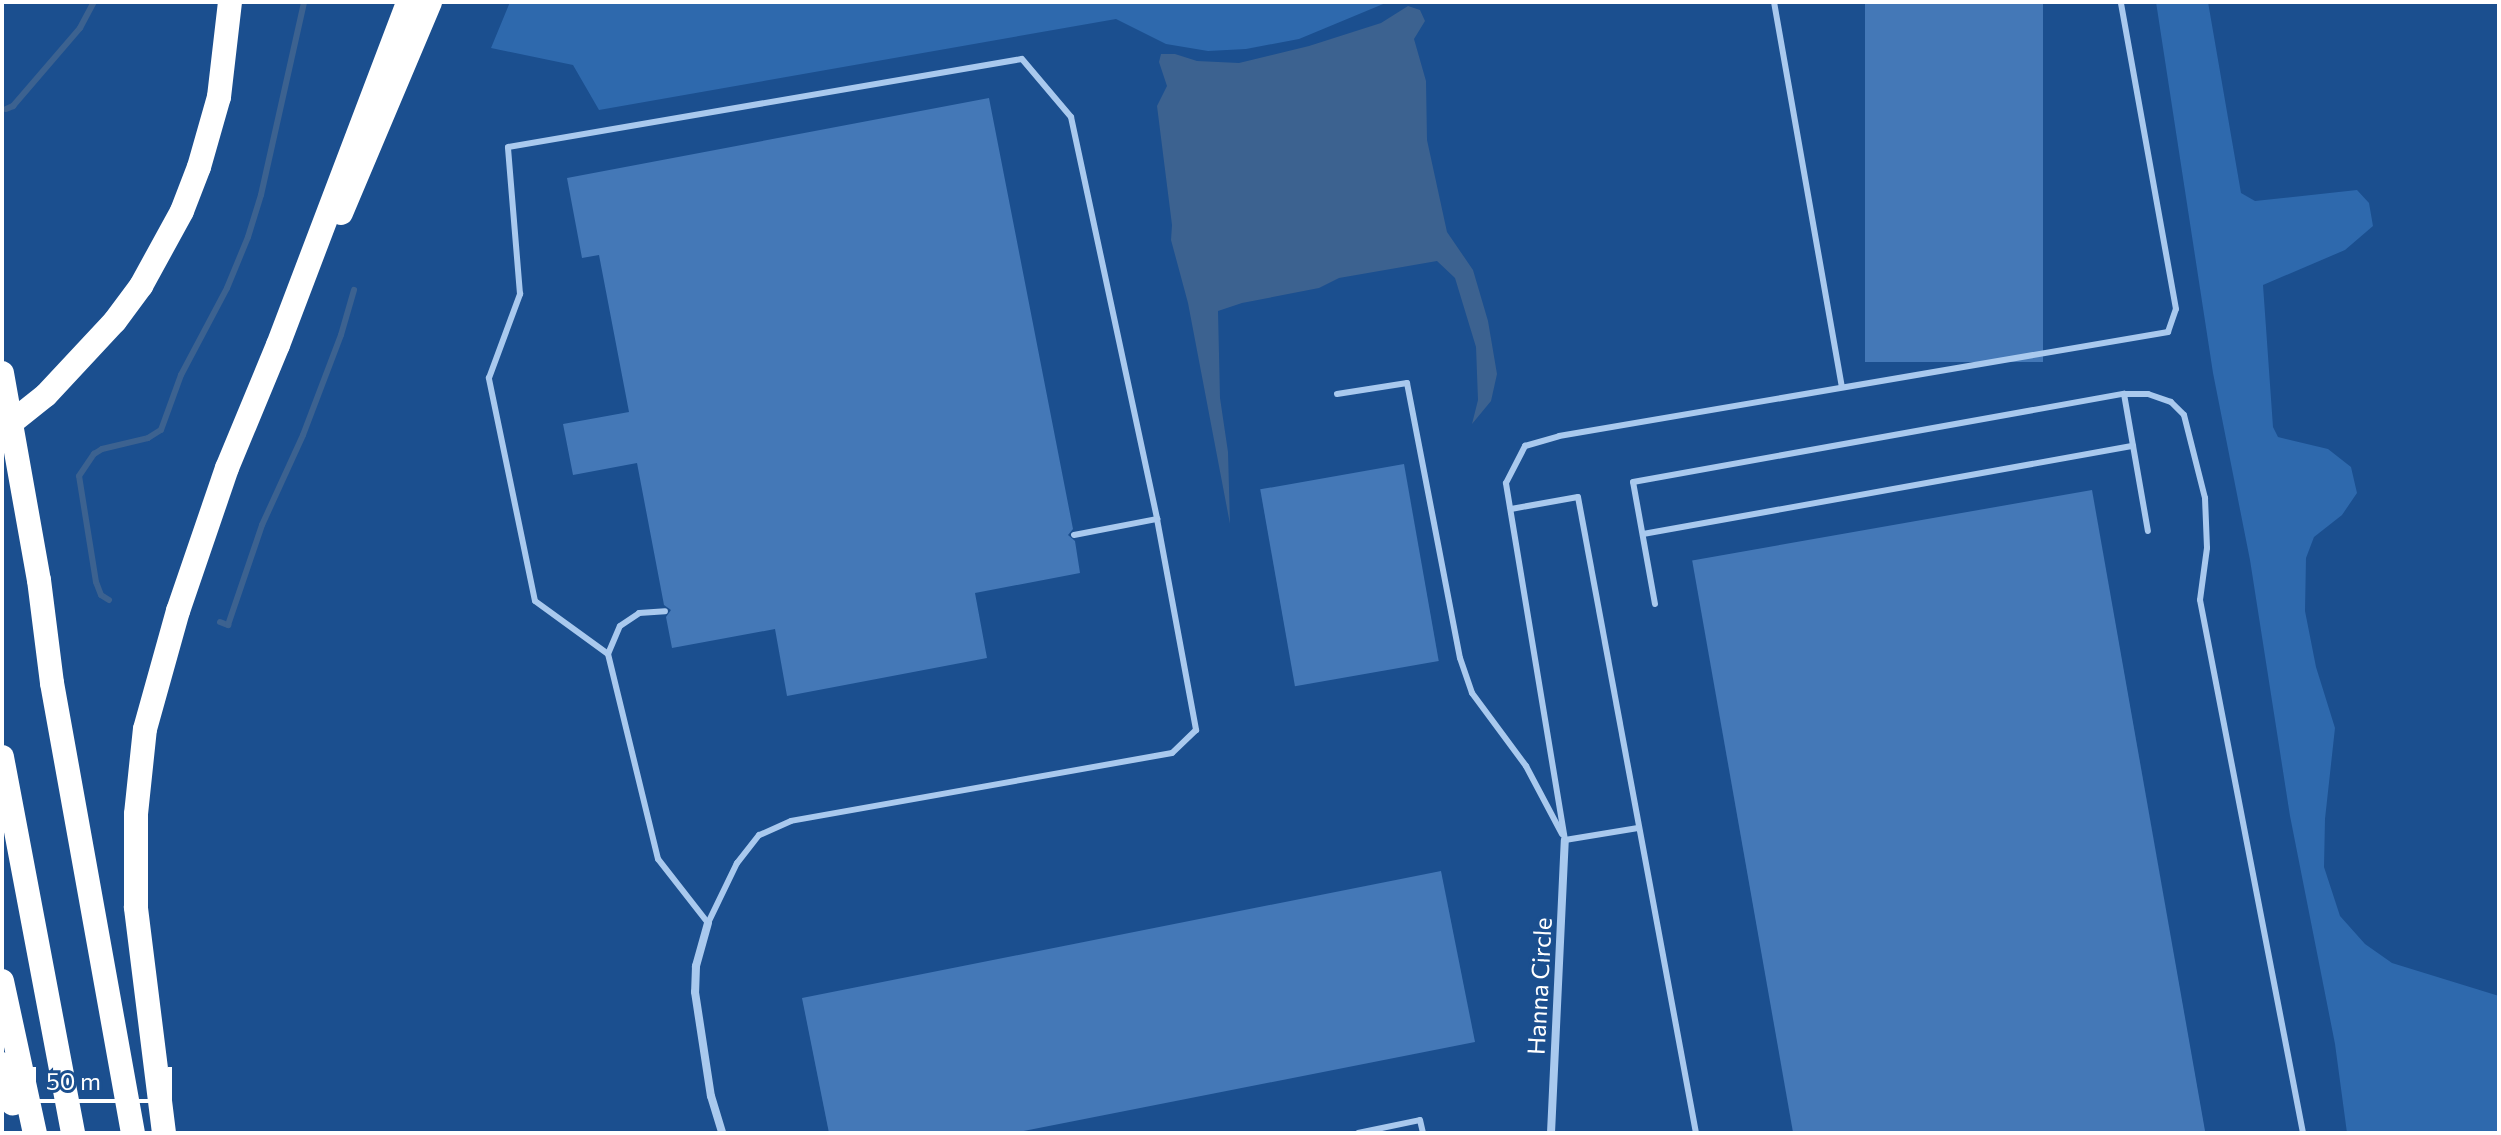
<!DOCTYPE html>
<style>
body{margin:0}
#map{position:relative;width:2501px;height:1135px;overflow:hidden;background:#1b4f8f;font-family:Commissioner,sans-serif}
div>[style]{position:absolute}
[style*='--x']{left:calc(var(--x)*1px);top:calc(var(--y)*1px);width:calc(var(--w)*1px);rotate:calc(var(--a)*1deg)}
.green>*{inset:0;background:#2e69ad}
.water>*{inset:0;background:#3c6290}
.stream>*{height:6px;margin:-3px;padding:0 3px;transform-origin:3px;border-radius:3px;background:#3c6290}
.building>*{inset:0;background:#4478b7;transform-origin:0 0}
.service>*{height:6px;margin:-3px;padding:0 3px;transform-origin:3px;border-radius:3px;background:#a9c9ee}
.minor>*{height:8px;margin:-4px;padding:0 4px;transform-origin:4px;border-radius:4px;background:#a9c9ee}
.motorway>*{height:24px;margin:-12px;padding:0 12px;transform-origin:12px;border-radius:12px;background:#fff}
.motorway-bridge>*{height:24px;margin:-12px;padding:0 12px;transform-origin:12px;border-radius:12px;background:#fff}
span{translate:-50% -50%;white-space:nowrap;text-align:center;line-height:1.15;-webkit-text-stroke:7px #1b4f8f;paint-order:stroke}
.street-label{font-size:24px;color:#fff}
.frame{position:absolute;inset:0;border:4px solid #fff;pointer-events:none}
.scale{position:absolute;left:32px;top:1067px;width:140px;height:36px;box-sizing:border-box;border:4px solid #fff;border-top:0;padding-left:10px;font-size:24px;line-height:28px;white-space:nowrap;color:#fff;-webkit-text-stroke:6px #1b4f8f;paint-order:stroke}
</style>
<div id="map">
<div class="green">
<i style="clip-path:polygon(510px 2px,1388px 2px,1299px 39px,1246px 49px,1208px 51px,1166px 44px,1116px 19px,599px 110px,573px 65px,491px 48px)"></i>
<i style="clip-path:polygon(2156px 2px,2208px 2px,2241px 193px,2255px 201px,2357px 190px,2369px 203px,2373px 226px,2345px 250px,2263px 285px,2273px 427px,2278px 437px,2328px 449px,2351px 467px,2357px 493px,2342px 515px,2314px 537px,2306px 558px,2305px 611px,2316px 667px,2335px 728px,2325px 819px,2324px 867px,2340px 916px,2365px 944px,2392px 963px,2499px 996px,2499px 1133px,2347px 1133px,2335px 1044px,2290px 816px,2250px 560px,2213px 373px)"></i>
</div>
<div class="water">
<i style="clip-path:polygon(1408px 6px,1420px 10px,1425px 21px,1414px 39px,1426px 81px,1427px 140px,1447px 232px,1473px 270px,1488px 321px,1497px 374px,1491px 401px,1472px 424px,1478px 400px,1476px 347px,1455px 278px,1437px 261px,1339px 278px,1319px 288px,1242px 303px,1218px 311px,1220px 398px,1228px 452px,1230px 524px,1188px 303px,1171px 240px,1172px 225px,1157px 106px,1167px 86px,1159px 62px,1161px 54px,1175px 54px,1197px 61px,1239px 63px,1309px 46px,1381px 23px)"></i>
</div>
<div class="stream">
<i style="--x:6;--y:109;--w:8;--a:-23"></i>
<i style="--x:13;--y:106;--w:103;--a:-49.3"></i>
<i style="--x:80;--y:28;--w:30;--a:-62"></i>
<i style="--x:109;--y:600;--w:9;--a:-148"></i>
<i style="--x:101;--y:595;--w:14;--a:-111"></i>
<i style="--x:96;--y:582;--w:107;--a:-99.1"></i>
<i style="--x:79;--y:476;--w:27;--a:-56"></i>
<i style="--x:94;--y:454;--w:9;--a:-32"></i>
<i style="--x:102;--y:449;--w:47;--a:-13.4"></i>
<i style="--x:148;--y:438;--w:15;--a:-32"></i>
<i style="--x:161;--y:430;--w:59;--a:-70"></i>
<i style="--x:181;--y:375;--w:98;--a:-62.1"></i>
<i style="--x:227;--y:288;--w:55;--a:-67.6"></i>
<i style="--x:248;--y:237;--w:44;--a:-72.8"></i>
<i style="--x:261;--y:195;--w:198;--a:-77.4"></i>
<i style="--x:220;--y:622;--w:9;--a:21"></i>
<i style="--x:228;--y:625;--w:106;--a:-71.2"></i>
<i style="--x:262;--y:525;--w:99;--a:-65.5"></i>
<i style="--x:303;--y:435;--w:107;--a:-69.2"></i>
<i style="--x:341;--y:335;--w:47;--a:-73.9"></i>
</div>
<div class="building">
<i style="left:1865px;top:2px;width:178px;height:360px"></i>
<i style="clip-path:polygon(989px 98px,1073px 529px,1068px 535px,1075px 541px,1080px 573px,975px 593px,987px 658px,787px 696px,775px 629px,672px 648px,666px 617px,671px 610px,664px 605px,637px 463px,573px 475px,563px 424px,629px 412px,599px 255px,582px 258px,567px 178px)"></i>
<i style="left:1404px;top:464px;width:200px;height:146px;rotate:80deg"></i>
<i style="left:2092px;top:490px;width:654px;height:406px;rotate:80deg"></i>
<i style="clip-path:polygon(1441px 871px,1475px 1042px,1014px 1133px,829px 1133px,802px 998px)"></i>
</div>
<div class="service">
<i style="--x:1774;--y:2;--w:391;--a:80"></i>
<i style="--x:1337;--y:394;--w:71;--a:-8.9"></i>
<i style="--x:1407;--y:383;--w:280;--a:79.1"></i>
<i style="--x:1460;--y:658;--w:37;--a:71"></i>
<i style="--x:1472;--y:693;--w:91;--a:53.5"></i>
<i style="--x:1526;--y:766;--w:77;--a:62.1"></i>
<i style="--x:2124;--y:394;--w:139;--a:80.1"></i>
<i style="--x:1511;--y:509;--w:68;--a:-10.2"></i>
<i style="--x:1578;--y:497;--w:647;--a:79.49"></i>
<i style="--x:1643;--y:534;--w:498;--a:-10.2"></i>
<i style="--x:1074;--y:535;--w:85;--a:-10.9"></i>
<i style="--x:1655;--y:604;--w:124;--a:-100.2"></i>
<i style="--x:1633;--y:482;--w:499;--a:-10.2"></i>
<i style="--x:2124;--y:394;--w:24;--a:0"></i>
<i style="--x:2148;--y:394;--w:24;--a:19"></i>
<i style="--x:2171;--y:402;--w:18;--a:45"></i>
<i style="--x:2184;--y:415;--w:86;--a:75.8"></i>
<i style="--x:2205;--y:498;--w:50;--a:87.7"></i>
<i style="--x:2207;--y:548;--w:52;--a:97.7"></i>
<i style="--x:2200;--y:600;--w:543;--a:79.06"></i>
<i style="--x:608;--y:654;--w:90;--a:-144"></i>
<i style="--x:535;--y:601;--w:228;--a:-101.7"></i>
<i style="--x:489;--y:378;--w:90;--a:-69.7"></i>
<i style="--x:520;--y:294;--w:147;--a:-94.7"></i>
<i style="--x:508;--y:147;--w:521;--a:-9.72"></i>
<i style="--x:1022;--y:59;--w:76;--a:49.8"></i>
<i style="--x:1071;--y:117;--w:411;--a:77.9"></i>
<i style="--x:1157;--y:519;--w:215;--a:79.5"></i>
<i style="--x:1196;--y:730;--w:33;--a:136"></i>
<i style="--x:1172;--y:753;--w:387;--a:169.9"></i>
<i style="--x:791;--y:821;--w:35;--a:156"></i>
<i style="--x:759;--y:835;--w:36;--a:128"></i>
<i style="--x:737;--y:863;--w:67;--a:115.8"></i>
<i style="--x:708;--y:923;--w:81;--a:-128"></i>
<i style="--x:658;--y:859;--w:211;--a:-103.7"></i>
<i style="--x:608;--y:654;--w:30;--a:-67"></i>
<i style="--x:620;--y:626;--w:23;--a:-34"></i>
<i style="--x:639;--y:613;--w:26;--a:-4"></i>
<i style="--x:1565;--y:840;--w:362;--a:-99.4"></i>
<i style="--x:1506;--y:483;--w:42;--a:-62.8"></i>
<i style="--x:1525;--y:446;--w:35;--a:-16"></i>
<i style="--x:1559;--y:436;--w:618;--a:-9.69"></i>
<i style="--x:2168;--y:332;--w:24;--a:-71"></i>
<i style="--x:2176;--y:309;--w:312;--a:-100.2"></i>
<i style="--x:1565;--y:840;--w:74;--a:-9.3"></i>
<i style="--x:1358;--y:1133;--w:63;--a:-11.8"></i>
<i style="--x:1420;--y:1120;--w:13;--a:77"></i>
</div>
<div class="minor">
<i style="--x:708;--y:923;--w:45;--a:105.6"></i>
<i style="--x:696;--y:966;--w:26;--a:92"></i>
<i style="--x:695;--y:992;--w:105;--a:81.3"></i>
<i style="--x:711;--y:1096;--w:39;--a:73"></i>
<i style="--x:1551;--y:1133;--w:293;--a:-87.3"></i>
</div>
<div class="motorway">
<i style="--x:341;--y:213;--w:229;--a:-67.1"></i>
<i style="--x:2;--y:373;--w:210;--a:79.9"></i>
<i style="--x:39;--y:580;--w:104;--a:82.8"></i>
<i style="--x:52;--y:683;--w:457;--a:79.8"></i>
<i style="--x:46;--y:395;--w:101;--a:-47"></i>
<i style="--x:115;--y:321;--w:44;--a:-53.4"></i>
<i style="--x:141;--y:286;--w:85;--a:-61.3"></i>
<i style="--x:182;--y:211;--w:47;--a:-68.9"></i>
<i style="--x:199;--y:167;--w:73;--a:-74.1"></i>
<i style="--x:219;--y:97;--w:96;--a:-83.4"></i>
<i style="--x:2;--y:757;--w:383;--a:79.3"></i>
<i style="--x:2;--y:981;--w:156;--a:77.8"></i>
<i style="--x:2;--y:1064;--w:41;--a:74.6"></i>
<i style="--x:164;--y:1133;--w:228;--a:-97.1"></i>
<i style="--x:136;--y:907;--w:93;--a:-90"></i>
<i style="--x:136;--y:814;--w:85;--a:-84"></i>
<i style="--x:145;--y:729;--w:123;--a:-74.4"></i>
<i style="--x:178;--y:611;--w:151;--a:-71.1"></i>
<i style="--x:227;--y:468;--w:133;--a:-67.5"></i>
<i style="--x:278;--y:345;--w:367;--a:-69.2"></i>
</div>
<div class="motorway-bridge">
<i style="--x:2;--y:430;--w:56;--a:-38.5"></i>
</div>
<div class="street-label">
<span style="left:1539px;top:986px;rotate:-87deg">Hanna Circle</span>
</div>
<div class="frame"></div>
<div class="scale">50 m</div>
</div>
